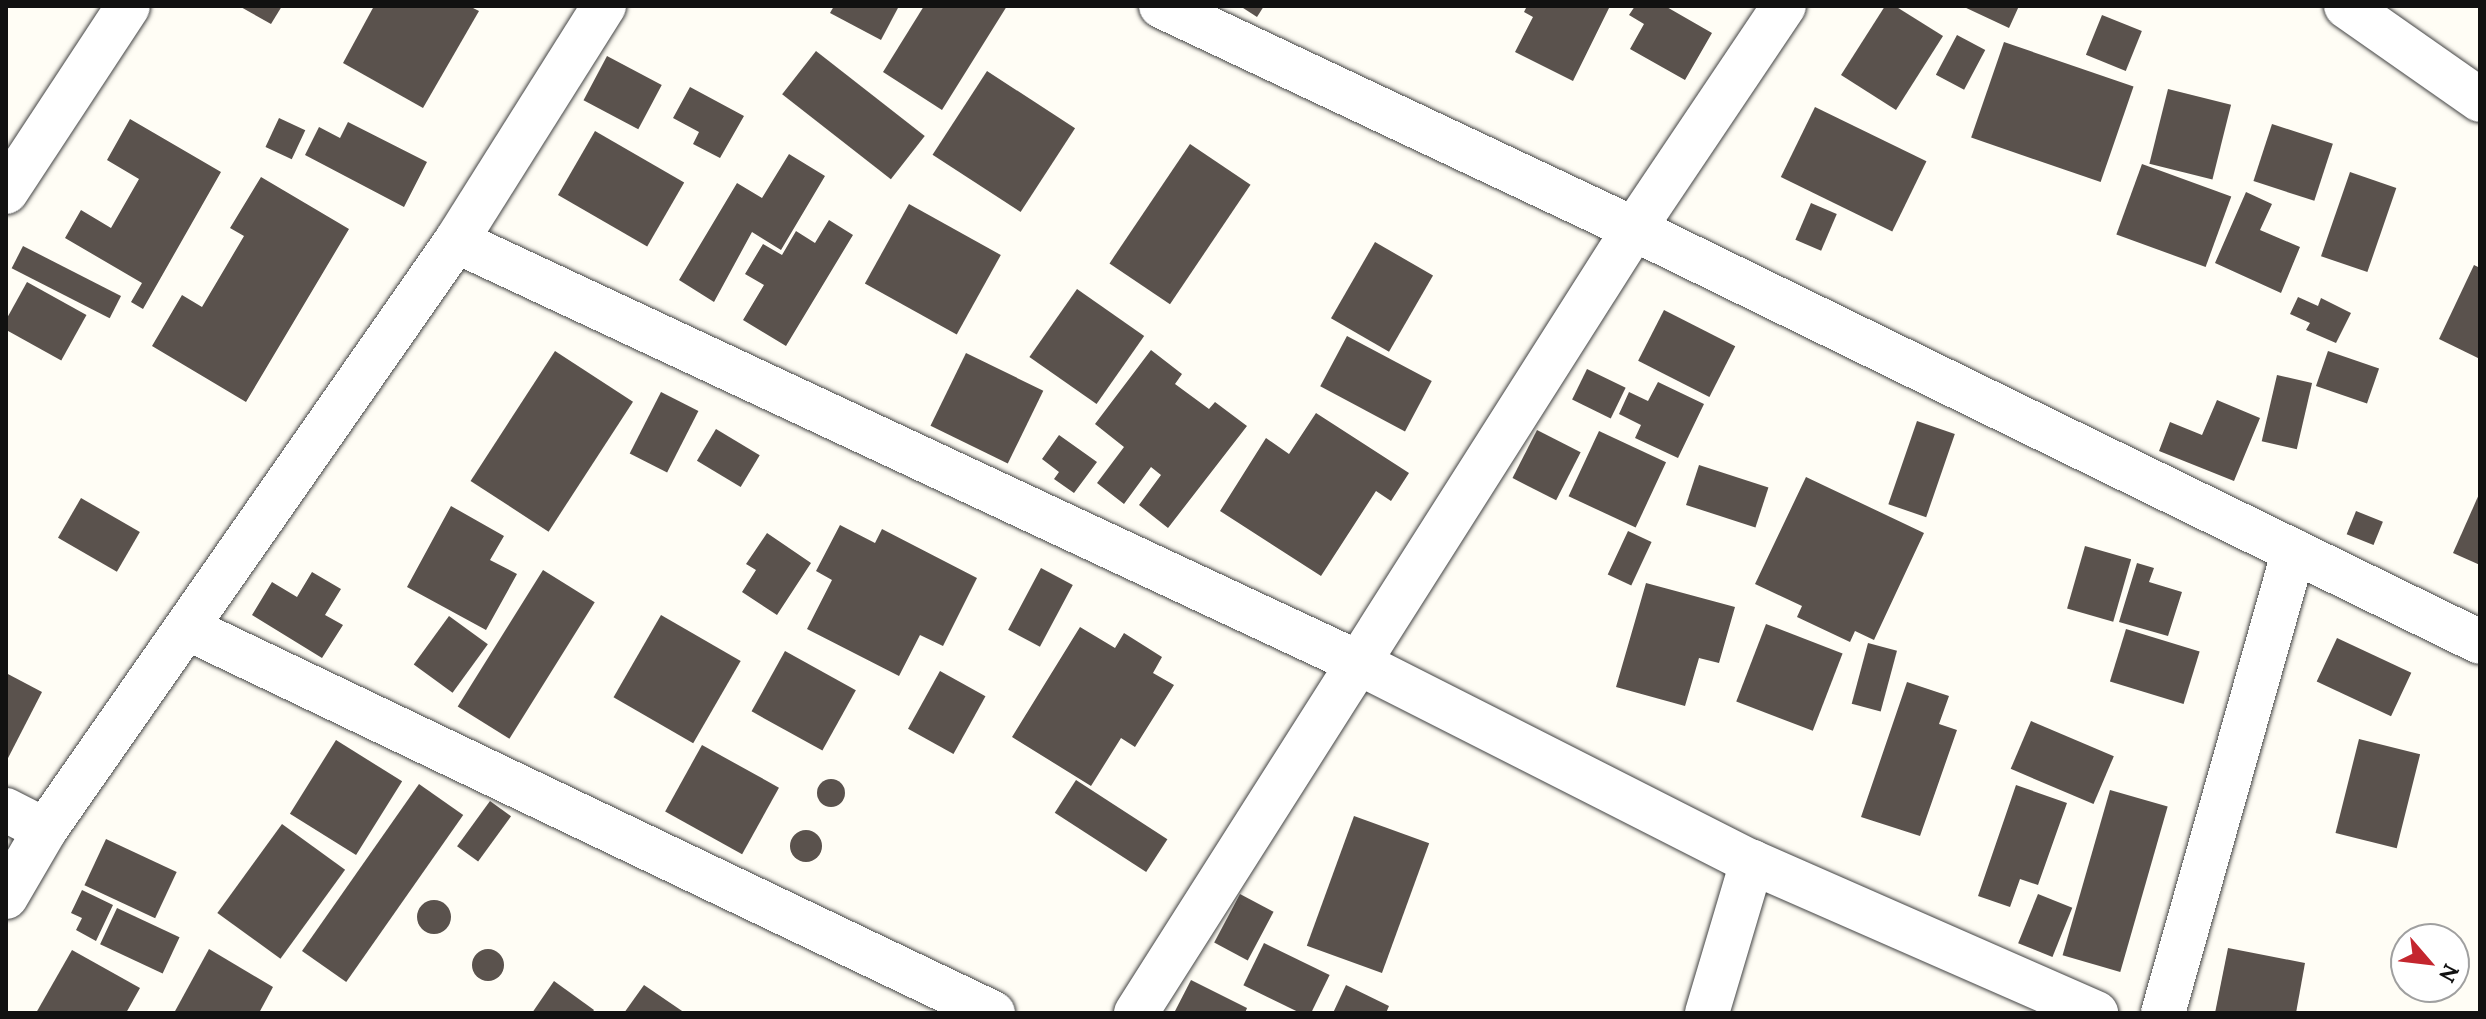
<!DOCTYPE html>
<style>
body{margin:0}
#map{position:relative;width:2486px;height:1019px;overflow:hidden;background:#fffdf5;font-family:Lora,serif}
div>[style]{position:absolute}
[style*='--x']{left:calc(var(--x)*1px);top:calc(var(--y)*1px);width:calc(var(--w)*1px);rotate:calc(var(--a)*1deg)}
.building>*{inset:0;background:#5a524d;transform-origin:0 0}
.round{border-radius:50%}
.roads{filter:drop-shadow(0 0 2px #444) drop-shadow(0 0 2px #444)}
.minor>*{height:44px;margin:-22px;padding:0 22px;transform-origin:22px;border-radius:22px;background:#fff}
span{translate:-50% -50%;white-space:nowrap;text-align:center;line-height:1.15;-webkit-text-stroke:8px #fff;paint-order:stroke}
.frame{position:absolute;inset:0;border:8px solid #111;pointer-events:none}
.north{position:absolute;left:2390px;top:923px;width:80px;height:80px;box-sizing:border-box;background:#fff;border:2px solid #a0a0a0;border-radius:50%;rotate:118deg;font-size:22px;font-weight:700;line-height:32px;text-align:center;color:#111}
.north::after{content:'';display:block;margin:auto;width:28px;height:36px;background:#c4262e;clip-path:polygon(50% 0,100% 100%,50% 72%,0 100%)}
</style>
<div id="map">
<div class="building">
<i style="clip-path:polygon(239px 6px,282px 6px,271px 24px)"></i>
<i style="clip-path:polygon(374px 6px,469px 6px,479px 11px,423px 108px,343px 63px)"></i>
<i style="clip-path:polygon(834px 6px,899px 6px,881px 40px,830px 13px)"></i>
<i style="clip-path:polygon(924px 6px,1007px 6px,942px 110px,883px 72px)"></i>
<i style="clip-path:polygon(1240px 6px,1264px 6px,1257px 17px)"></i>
<i style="clip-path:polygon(1527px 6px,1610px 6px,1573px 81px,1515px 52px,1533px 17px,1524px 12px)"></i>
<i style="clip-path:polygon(1635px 6px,1665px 6px,1712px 33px,1685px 80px,1630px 49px,1644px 24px,1629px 15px)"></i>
<i style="clip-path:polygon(1885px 6px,1895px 6px,1943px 36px,1896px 110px,1841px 75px)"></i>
<i style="clip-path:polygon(1962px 6px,2019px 6px,2009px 28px)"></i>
<i style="left:2102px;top:15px;width:43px;height:43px;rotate:22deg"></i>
<i style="left:1957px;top:35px;width:32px;height:45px;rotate:28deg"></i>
<i style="left:2004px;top:42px;width:137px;height:101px;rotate:19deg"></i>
<i style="left:816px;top:51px;width:138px;height:55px;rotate:38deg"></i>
<i style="left:607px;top:56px;width:62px;height:50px;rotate:28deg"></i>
<i style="left:987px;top:71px;width:105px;height:100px;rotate:33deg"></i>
<i style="clip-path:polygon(690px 87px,744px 116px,720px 158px,693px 144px,699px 132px,673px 118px)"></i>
<i style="left:2168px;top:89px;width:65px;height:77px;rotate:14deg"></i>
<i style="left:1815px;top:107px;width:124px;height:78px;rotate:26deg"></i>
<i style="left:279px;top:118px;width:29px;height:32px;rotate:25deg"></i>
<i style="clip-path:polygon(130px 119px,221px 172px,143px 309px,131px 302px,142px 283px,65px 238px,81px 210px,111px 228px,139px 179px,107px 160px)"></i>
<i style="clip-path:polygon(348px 122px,427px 162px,404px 207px,305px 155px,319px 127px,340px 138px)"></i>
<i style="left:2272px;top:124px;width:64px;height:60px;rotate:18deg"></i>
<i style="left:595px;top:131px;width:103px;height:74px;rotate:30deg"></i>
<i style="left:1190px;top:144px;width:73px;height:144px;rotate:34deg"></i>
<i style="clip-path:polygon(789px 154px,825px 176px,781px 250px,752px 232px,714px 302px,679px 280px,737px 183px,762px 198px)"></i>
<i style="left:2142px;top:164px;width:95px;height:75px;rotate:20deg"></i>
<i style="left:2350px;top:172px;width:49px;height:89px;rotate:19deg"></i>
<i style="clip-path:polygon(261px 177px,349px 229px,246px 402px,152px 346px,182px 295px,202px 307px,244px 236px,230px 228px)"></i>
<i style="clip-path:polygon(2246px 192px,2272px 204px,2260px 230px,2300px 247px,2281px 293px,2215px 263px)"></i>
<i style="left:1811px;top:203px;width:28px;height:40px;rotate:23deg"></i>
<i style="left:909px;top:204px;width:105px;height:91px;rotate:29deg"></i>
<i style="clip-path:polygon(829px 220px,853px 235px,786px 346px,743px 320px,764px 285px,745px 274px,763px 244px,782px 255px,796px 231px,815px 243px)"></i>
<i style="left:1375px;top:242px;width:67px;height:88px;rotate:30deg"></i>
<i style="left:23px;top:246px;width:110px;height:25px;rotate:27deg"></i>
<i style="clip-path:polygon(2474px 265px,2480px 268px,2480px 359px,2439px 339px)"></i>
<i style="left:27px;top:282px;width:68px;height:52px;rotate:29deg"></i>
<i style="left:1077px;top:289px;width:82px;height:83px;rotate:35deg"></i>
<i style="clip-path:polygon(2298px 297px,2318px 306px,2321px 298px,2351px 313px,2336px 343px,2306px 330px,2310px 323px,2290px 314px)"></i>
<i style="left:1664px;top:310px;width:80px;height:57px;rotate:27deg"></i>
<i style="left:1347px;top:336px;width:96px;height:57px;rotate:28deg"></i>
<i style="clip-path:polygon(1151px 350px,1182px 374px,1175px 384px,1209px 409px,1215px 402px,1247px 426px,1168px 528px,1139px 505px,1161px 475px,1151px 467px,1124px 504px,1097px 483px,1124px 447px,1095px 424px)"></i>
<i style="left:555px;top:351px;width:93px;height:155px;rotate:33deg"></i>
<i style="left:2328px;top:351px;width:54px;height:37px;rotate:19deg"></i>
<i style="left:966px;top:353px;width:86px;height:81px;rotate:26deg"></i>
<i style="left:1587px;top:369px;width:43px;height:34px;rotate:26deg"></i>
<i style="left:2277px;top:375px;width:36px;height:68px;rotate:13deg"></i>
<i style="clip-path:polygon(1658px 382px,1704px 404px,1678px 458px,1635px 438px,1641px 425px,1619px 414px,1629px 392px,1648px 401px)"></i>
<i style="left:661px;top:392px;width:42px;height:69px;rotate:27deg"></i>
<i style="clip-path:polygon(2217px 400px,2260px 418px,2234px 481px,2159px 451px,2170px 422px,2202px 435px)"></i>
<i style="clip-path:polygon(1316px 413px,1409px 473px,1391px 501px,1376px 491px,1321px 576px,1220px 511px,1266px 438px,1289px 454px)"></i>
<i style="left:1917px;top:421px;width:40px;height:88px;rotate:19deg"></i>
<i style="left:716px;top:429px;width:51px;height:37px;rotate:31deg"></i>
<i style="left:1537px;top:430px;width:49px;height:54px;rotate:27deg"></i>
<i style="left:1599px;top:431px;width:74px;height:72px;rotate:25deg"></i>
<i style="clip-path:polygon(1059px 435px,1097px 462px,1074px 493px,1054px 479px,1059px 472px,1042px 459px)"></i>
<i style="left:1699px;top:465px;width:73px;height:42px;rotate:18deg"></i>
<i style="clip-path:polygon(1806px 477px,1924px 533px,1874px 640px,1855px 631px,1850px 642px,1797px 617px,1802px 606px,1755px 584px)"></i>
<i style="clip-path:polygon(2480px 492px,2480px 565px,2453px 553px)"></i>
<i style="left:81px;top:498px;width:68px;height:46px;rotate:30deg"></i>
<i style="clip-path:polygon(451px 506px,504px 536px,490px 560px,517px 574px,486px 630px,407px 587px)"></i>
<i style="left:2356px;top:511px;width:29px;height:25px;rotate:22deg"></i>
<i style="clip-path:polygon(840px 525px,875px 543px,882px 529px,977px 578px,943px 646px,920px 635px,899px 676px,807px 629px,832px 580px,816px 571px)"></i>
<i style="left:1628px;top:531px;width:26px;height:48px;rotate:25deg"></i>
<i style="clip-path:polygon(767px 533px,811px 563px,777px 615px,742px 592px,756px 570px,746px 564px)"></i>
<i style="left:2085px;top:546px;width:48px;height:65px;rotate:16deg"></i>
<i style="clip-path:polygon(2137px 563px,2154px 568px,2149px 582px,2182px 592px,2168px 636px,2119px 622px)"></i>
<i style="left:1041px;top:568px;width:36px;height:70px;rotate:28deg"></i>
<i style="left:543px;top:570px;width:61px;height:161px;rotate:32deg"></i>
<i style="clip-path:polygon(312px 572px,341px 589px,325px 615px,343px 625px,322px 658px,252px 615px,272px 582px,297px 597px)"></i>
<i style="clip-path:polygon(1646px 583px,1735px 607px,1719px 663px,1699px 658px,1685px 706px,1616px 687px)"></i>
<i style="left:661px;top:615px;width:92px;height:95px;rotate:30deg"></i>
<i style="left:449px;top:616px;width:48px;height:60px;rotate:36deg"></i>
<i style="left:1766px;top:624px;width:82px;height:83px;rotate:21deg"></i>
<i style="clip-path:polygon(1080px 627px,1115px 648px,1124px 633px,1162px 657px,1153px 673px,1174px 685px,1135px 747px,1121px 738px,1091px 786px,1012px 737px)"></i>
<i style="left:2126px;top:629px;width:77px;height:55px;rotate:17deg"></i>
<i style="left:2337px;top:638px;width:82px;height:48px;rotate:25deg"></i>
<i style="left:1868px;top:643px;width:30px;height:63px;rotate:15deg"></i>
<i style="left:785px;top:651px;width:81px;height:69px;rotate:29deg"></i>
<i style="left:940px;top:671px;width:52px;height:66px;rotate:29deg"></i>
<i style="clip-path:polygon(6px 673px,42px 692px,6px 762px)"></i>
<i style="clip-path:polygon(1907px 682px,1949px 696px,1939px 724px,1957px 730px,1920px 836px,1861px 817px)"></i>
<i style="left:2031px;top:721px;width:90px;height:52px;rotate:23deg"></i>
<i style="left:2359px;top:739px;width:63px;height:97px;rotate:14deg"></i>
<i style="left:336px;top:740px;width:78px;height:87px;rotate:32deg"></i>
<i style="left:702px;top:745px;width:88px;height:76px;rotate:29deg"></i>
<i class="round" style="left:817px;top:779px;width:28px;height:28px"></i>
<i style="left:1076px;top:780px;width:109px;height:39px;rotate:33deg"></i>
<i style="left:419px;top:784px;width:54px;height:204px;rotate:35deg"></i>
<i style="clip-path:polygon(2016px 785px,2067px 803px,2038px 885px,2020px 879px,2010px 907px,1978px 896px)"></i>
<i style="left:2110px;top:790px;width:60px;height:172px;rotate:16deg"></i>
<i style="left:490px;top:801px;width:26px;height:56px;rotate:36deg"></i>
<i style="left:1354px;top:816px;width:80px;height:138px;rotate:20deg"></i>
<i style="left:282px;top:824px;width:78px;height:110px;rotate:36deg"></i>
<i class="round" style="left:790px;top:830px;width:32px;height:32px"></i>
<i style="left:106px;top:839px;width:78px;height:51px;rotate:25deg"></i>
<i style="clip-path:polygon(82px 890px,113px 905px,96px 941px,76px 930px,82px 918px,71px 913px)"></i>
<i style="left:1240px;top:894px;width:38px;height:55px;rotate:28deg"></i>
<i style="left:2038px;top:894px;width:37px;height:53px;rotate:22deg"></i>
<i class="round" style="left:417px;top:900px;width:34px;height:34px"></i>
<i style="left:117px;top:908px;width:69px;height:40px;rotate:25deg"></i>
<i style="left:1264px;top:943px;width:73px;height:47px;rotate:26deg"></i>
<i style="clip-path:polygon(2228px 948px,2305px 963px,2296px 1013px,2215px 1013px)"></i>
<i style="clip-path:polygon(209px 949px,273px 987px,259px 1013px,174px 1013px)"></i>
<i class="round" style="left:472px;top:949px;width:32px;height:32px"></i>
<i style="clip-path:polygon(72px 950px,140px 988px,126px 1013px,36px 1013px)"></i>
<i style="clip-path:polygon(1191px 980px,1247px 1008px,1245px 1013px,1174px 1013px)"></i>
<i style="clip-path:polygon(554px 981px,594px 1010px,592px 1013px,532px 1013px)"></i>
<i style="clip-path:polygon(644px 985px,685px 1013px,624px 1013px)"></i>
<i style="clip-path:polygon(1346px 985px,1389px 1006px,1386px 1013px,1333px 1013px)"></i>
</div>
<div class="roads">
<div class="minor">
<i style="--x:1161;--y:6;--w:523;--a:25.24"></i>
<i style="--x:1634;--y:229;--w:941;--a:26.02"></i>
<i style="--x:2346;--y:6;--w:164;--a:35"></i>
<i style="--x:6;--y:192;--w:222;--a:-56.7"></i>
<i style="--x:456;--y:241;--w:997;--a:25.05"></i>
<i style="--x:1359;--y:663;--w:441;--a:26.9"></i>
<i style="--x:1752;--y:862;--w:376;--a:23.7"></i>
<i style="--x:189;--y:629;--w:891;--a:25.53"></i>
<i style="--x:6;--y:810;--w:44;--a:27.1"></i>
<i style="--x:6;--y:897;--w:78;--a:-59.8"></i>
<i style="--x:45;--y:830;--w:718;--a:-55.09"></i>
<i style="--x:456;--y:241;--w:278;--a:-57.8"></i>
<i style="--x:1136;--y:1013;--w:929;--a:-57.58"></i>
<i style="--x:1634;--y:229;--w:269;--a:-56.1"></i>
<i style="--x:1707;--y:1013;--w:158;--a:-73.4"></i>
<i style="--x:2163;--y:1013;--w:480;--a:-74.2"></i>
</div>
</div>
<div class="frame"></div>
<div class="north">N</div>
</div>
